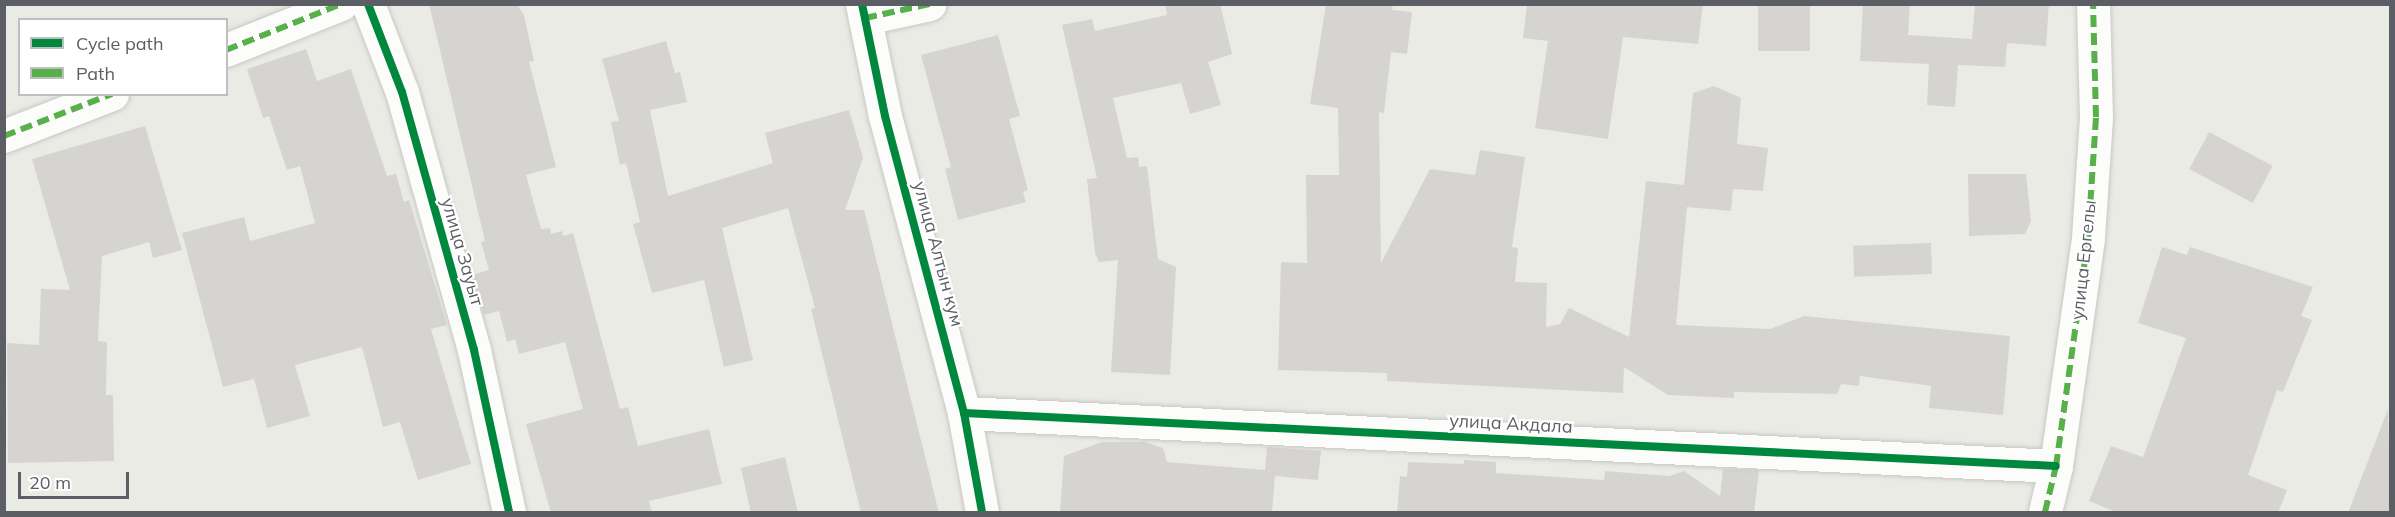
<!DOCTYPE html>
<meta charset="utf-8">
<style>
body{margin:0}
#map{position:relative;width:2395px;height:517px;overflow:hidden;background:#ebebe6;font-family:Mulish,sans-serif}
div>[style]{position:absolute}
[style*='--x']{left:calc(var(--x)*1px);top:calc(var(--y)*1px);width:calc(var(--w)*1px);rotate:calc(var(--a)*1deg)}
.building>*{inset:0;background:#d5d4d1;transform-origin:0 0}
.roads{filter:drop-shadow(0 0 2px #c7c8c6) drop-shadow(0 0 2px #c7c8c6)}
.minor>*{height:33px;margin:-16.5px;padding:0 16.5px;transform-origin:16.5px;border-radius:16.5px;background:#fcfcfb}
.quiet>*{height:6px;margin-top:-3px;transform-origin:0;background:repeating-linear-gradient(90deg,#58b04a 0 12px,transparent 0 18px)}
.cycleway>*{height:8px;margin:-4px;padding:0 4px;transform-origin:4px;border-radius:4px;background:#00873e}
span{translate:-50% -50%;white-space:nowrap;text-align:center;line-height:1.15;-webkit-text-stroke:4.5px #fff;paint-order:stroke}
.street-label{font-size:18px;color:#5b5e64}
.frame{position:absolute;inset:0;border:6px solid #5b5e64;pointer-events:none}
.legend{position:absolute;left:18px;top:18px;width:210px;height:78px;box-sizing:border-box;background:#fff;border:2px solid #bdbfc1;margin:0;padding:8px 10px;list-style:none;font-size:18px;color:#5b5e64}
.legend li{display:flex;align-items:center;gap:12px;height:30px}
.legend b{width:30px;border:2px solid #bdbfc1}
.scale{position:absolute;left:18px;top:472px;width:111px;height:27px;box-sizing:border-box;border:3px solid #5b5e64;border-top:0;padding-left:8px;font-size:18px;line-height:21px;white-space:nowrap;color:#5b5e64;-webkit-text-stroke:4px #fff;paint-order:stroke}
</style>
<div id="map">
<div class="building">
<i style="clip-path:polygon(429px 4px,517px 4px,524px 15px,534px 61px,529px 62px,556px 167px,526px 175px,541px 229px,550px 228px,551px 234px,562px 231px,563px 236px,573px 233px,620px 409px,628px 407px,638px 446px,709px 429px,722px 484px,649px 501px,652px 513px,551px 513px,526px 424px,583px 409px,565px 342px,519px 354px,515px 339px,507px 342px,499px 311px,484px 315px,472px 275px,489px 270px,481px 242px,485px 241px)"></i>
<i style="clip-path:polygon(1165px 4px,1220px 4px,1232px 54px,1208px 62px,1221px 105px,1190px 114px,1181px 83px,1113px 98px,1127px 158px,1138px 157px,1139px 167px,1147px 166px,1158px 259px,1176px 267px,1170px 375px,1111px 372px,1118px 260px,1099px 262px,1095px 253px,1087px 179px,1097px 178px,1062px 25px,1092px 19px,1095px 31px,1167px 15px)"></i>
<i style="clip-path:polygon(1326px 4px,1393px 4px,1392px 10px,1412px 12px,1407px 54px,1391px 52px,1384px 113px,1379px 112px,1381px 263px,1430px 169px,1475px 175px,1480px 150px,1525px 157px,1512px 247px,1518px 248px,1515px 282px,1547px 283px,1546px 327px,1560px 324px,1569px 308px,1629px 337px,1646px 181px,1684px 185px,1693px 93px,1714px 86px,1741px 98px,1737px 144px,1768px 148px,1763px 191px,1733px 189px,1731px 211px,1687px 207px,1676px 325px,1770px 329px,1804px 316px,2010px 336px,2003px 415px,1929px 408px,1931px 386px,1860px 376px,1859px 386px,1841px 384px,1837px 394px,1734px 392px,1734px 398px,1668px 395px,1624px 367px,1623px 393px,1387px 381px,1387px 373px,1278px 370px,1281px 262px,1307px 263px,1306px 175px,1339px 175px,1338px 108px,1310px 104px)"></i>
<i style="clip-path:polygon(1527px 4px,1703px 4px,1698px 44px,1623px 37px,1608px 139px,1535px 128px,1548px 41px,1523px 38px)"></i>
<i style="left:1758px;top:4px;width:52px;height:47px"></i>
<i style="clip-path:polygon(1863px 4px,1910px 4px,1908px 35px,1972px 39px,1975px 4px,2049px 4px,2046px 46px,2007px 43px,2005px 67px,1958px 65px,1955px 107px,1927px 105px,1929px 64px,1860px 61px)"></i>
<i style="clip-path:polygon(998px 35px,1020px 116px,1009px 119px,1028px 190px,1023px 192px,1026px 202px,958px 220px,945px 169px,951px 167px,921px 55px)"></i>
<i style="clip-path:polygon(666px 41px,675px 73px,680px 72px,687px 102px,650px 110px,668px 196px,773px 163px,765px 133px,849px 110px,863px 158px,845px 210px,864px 210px,939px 513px,861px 513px,811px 309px,815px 308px,788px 208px,722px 228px,753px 360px,724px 367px,704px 280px,652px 293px,633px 224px,640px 222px,626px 163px,620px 165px,611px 122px,619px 121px,602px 59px)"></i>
<i style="clip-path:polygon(306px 49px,317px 81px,351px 69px,387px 176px,396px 174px,404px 202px,409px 200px,447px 325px,431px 329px,471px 464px,418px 480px,400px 422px,383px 427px,362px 347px,295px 365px,310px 416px,267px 428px,254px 379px,223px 387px,182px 233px,244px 217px,250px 241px,315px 223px,300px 166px,287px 170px,269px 116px,263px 118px,247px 69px)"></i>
<i style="clip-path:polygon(145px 126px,182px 250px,153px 258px,149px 242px,102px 256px,98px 341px,107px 342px,106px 395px,113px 395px,114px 461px,8px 463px,7px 343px,39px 345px,41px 289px,70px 290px,32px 159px)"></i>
<i style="left:2209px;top:132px;width:72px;height:42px;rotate:28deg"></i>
<i style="clip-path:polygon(1968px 174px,2026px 174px,2031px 221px,2025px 234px,1969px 236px)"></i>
<i style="left:1931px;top:243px;width:31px;height:78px;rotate:88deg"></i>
<i style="clip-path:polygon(2162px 247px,2187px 255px,2190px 247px,2313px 287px,2301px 316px,2312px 320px,2283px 392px,2277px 390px,2248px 475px,2287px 490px,2278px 513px,2118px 513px,2089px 501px,2111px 446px,2143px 457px,2186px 338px,2138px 323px)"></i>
<i style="clip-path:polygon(2388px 409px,2391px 513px,2348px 513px)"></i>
<i style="clip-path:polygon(1102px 442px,1145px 442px,1163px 448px,1167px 462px,1265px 470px,1267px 447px,1321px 451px,1318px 480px,1275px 476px,1272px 513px,1060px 513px,1064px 456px)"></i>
<i style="clip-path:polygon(785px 457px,798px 513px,751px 513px,741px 468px)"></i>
<i style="clip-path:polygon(1464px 460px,1496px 462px,1496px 473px,1604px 480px,1605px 471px,1669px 476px,1684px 471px,1720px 496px,1723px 469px,1759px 470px,1754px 513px,1397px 513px,1400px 476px,1407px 477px,1408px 462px,1464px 464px)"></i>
</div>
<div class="roads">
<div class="minor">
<i style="--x:368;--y:4;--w:94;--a:68.9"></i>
<i style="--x:402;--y:92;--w:268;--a:74.4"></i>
<i style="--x:474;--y:350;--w:166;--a:77.8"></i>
<i style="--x:862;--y:4;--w:114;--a:78.4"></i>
<i style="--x:885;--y:116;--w:307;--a:75.1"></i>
<i style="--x:964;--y:413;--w:101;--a:79.7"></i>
<i style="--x:865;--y:18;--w:66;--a:-12.2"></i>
<i style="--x:226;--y:50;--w:124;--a:-21.8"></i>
<i style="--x:4;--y:136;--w:116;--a:-21.3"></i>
<i style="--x:964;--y:413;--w:1093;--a:2.78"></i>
<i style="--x:2045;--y:512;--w:47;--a:-76.6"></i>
<i style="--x:2056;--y:466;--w:230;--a:-82"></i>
<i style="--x:2088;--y:238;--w:121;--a:-86.2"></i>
<i style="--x:2096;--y:117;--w:113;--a:-91.5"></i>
</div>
</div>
<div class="quiet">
<i style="--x:865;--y:18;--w:66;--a:-12.2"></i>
<i style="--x:226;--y:50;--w:124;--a:-21.8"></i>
<i style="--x:4;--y:136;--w:116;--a:-21.3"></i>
<i style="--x:2045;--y:512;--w:47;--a:-76.6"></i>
<i style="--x:2056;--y:466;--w:230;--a:-82"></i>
<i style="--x:2088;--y:238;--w:121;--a:-86.2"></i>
<i style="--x:2096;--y:117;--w:113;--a:-91.5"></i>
</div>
<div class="cycleway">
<i style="--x:368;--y:4;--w:94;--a:68.9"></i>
<i style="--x:402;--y:92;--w:268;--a:74.4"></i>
<i style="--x:474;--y:350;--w:166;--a:77.8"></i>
<i style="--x:862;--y:4;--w:114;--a:78.4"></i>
<i style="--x:885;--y:116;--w:307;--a:75.1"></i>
<i style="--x:964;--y:413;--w:101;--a:79.7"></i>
<i style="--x:964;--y:413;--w:1093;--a:2.78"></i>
</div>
<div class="street-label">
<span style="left:462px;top:252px;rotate:74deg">улица Зауыт</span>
<span style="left:938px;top:254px;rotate:75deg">улица Алтын кум</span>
<span style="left:2084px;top:260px;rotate:-84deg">улица Ергелы</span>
<span style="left:1511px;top:424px;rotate:3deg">улица Акдала</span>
</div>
<div class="frame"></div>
<ul class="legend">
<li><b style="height:8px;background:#00873e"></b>Cycle path</li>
<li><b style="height:8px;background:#58b04a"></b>Path</li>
</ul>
<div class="scale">20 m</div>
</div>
